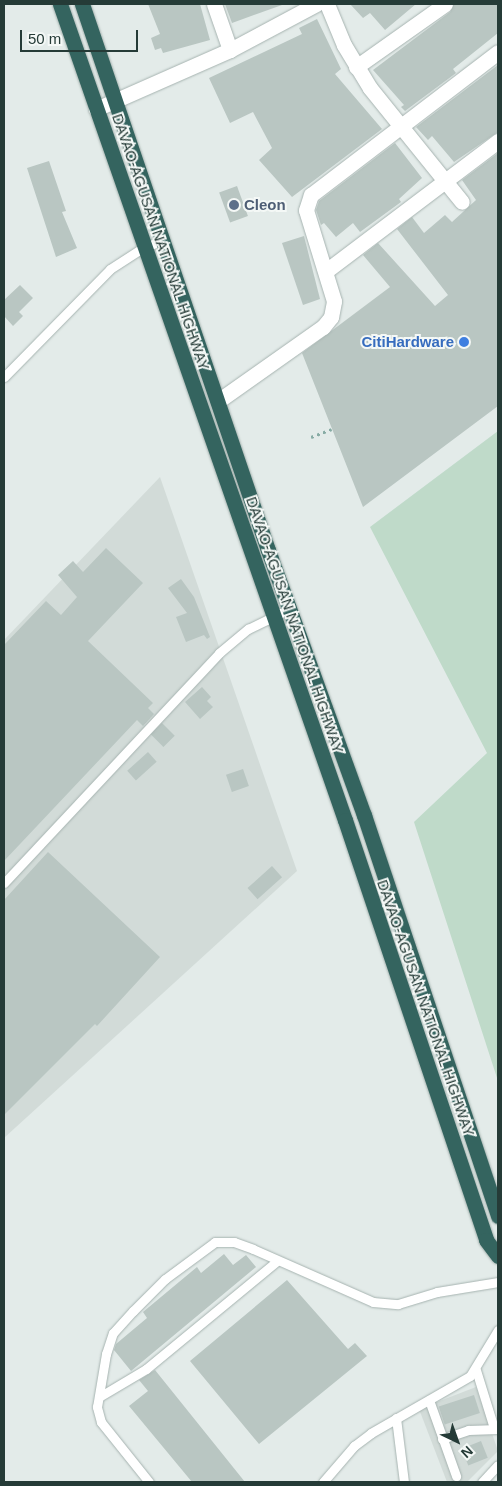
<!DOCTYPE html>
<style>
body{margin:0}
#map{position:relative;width:502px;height:1486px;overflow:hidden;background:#e3ebe9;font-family:Helvetica,sans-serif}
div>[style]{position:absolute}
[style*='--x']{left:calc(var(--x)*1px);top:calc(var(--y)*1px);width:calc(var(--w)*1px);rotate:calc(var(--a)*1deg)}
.built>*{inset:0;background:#d2dbd8}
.green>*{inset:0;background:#bfdac9}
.building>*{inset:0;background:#b9c6c2;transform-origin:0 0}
.path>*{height:2.5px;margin-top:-1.25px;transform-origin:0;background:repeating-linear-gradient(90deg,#87aba4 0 2.5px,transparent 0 6.5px)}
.roads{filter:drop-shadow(0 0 1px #a6b3b0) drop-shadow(0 0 1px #a6b3b0)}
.lane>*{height:9px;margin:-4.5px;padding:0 4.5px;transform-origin:4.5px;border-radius:4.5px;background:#fff}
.street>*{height:15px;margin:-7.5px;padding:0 7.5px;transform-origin:7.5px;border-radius:7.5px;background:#fff}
.highway>*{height:15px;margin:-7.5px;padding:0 7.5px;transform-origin:7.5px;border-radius:7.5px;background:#34645f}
.dots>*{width:14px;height:14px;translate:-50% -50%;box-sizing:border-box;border:2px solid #f4f8f6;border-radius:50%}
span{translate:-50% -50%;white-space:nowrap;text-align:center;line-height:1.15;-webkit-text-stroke:4px #f4f8f6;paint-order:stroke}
.service-label{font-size:15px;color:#4e5e75;font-weight:700}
.left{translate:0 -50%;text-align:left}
.street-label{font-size:15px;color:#253b37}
.shop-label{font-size:15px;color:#366cbe;font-weight:700}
.right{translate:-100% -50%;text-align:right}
.frame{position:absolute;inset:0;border:5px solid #253b37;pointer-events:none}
.north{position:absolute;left:432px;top:1416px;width:50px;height:50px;-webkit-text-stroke:4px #f4f8f6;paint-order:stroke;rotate:138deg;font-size:14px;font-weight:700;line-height:20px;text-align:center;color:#253b37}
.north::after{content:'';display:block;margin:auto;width:18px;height:22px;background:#253b37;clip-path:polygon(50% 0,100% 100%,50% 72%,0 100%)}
.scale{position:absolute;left:20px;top:30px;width:118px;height:22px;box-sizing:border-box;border:2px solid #253b37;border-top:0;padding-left:6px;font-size:15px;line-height:18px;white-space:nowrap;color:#253b37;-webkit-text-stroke:4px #f4f8f6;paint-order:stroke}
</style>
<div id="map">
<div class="built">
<i style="clip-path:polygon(160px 477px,297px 871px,4px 1138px,4px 640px)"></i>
<i style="clip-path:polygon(476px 1387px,498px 1451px,467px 1482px,447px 1482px,419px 1409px)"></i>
</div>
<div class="green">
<i style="clip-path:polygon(498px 431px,498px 1081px,414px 822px,487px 753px,370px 527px)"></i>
</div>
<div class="building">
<i style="clip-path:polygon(148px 4px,200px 4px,210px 40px,163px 53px,161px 48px,155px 50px,151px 38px,160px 34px)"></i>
<i style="clip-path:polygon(225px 4px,282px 4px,282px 5px,232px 23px)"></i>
<i style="clip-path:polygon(350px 4px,416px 4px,385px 30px,370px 13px,363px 18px)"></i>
<i style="clip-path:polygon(454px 4px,498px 4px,498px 33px,453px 69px,456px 73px,405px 111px,401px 107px,404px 105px,373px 70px,450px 12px)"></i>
<i style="clip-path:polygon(317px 19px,341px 69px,335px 74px,382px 129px,292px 197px,259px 160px,272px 148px,253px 112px,230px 123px,209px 78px,302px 34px,299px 28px)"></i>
<i style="clip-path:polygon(498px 65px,498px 132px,454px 162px,432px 136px,428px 140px,416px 127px)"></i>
<i style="clip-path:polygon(395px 143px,422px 178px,399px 199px,401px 202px,360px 232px,353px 223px,336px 237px,324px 223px,321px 225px,316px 210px,319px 201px)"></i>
<i style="clip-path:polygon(498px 153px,498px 406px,363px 507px,302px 353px,390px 287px,363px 255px,378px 243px,435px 306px,448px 295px,397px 229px,412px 217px,424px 233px,445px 215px,452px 222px,476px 200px,462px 180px)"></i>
<i style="clip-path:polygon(49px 161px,66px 211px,62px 212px,77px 248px,56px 257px,27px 168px)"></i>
<i style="left:237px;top:186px;width:32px;height:19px;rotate:70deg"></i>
<i style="clip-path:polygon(304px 236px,320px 299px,303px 305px,282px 243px)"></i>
<i style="clip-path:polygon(20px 285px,33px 298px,19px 312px,23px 316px,13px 326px,4px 316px,4px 300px)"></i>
<i style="clip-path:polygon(106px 548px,143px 583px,88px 641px,153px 703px,148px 708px,154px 714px,143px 726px,137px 720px,4px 861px,4px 645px,46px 601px,61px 615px,77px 597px,58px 575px,73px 561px,83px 572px)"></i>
<i style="clip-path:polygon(181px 579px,194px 597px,210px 637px,207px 639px,204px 635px,186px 642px,176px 617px,187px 613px,168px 588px)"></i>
<i style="clip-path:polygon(202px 687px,211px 697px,207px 701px,213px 707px,200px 719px,185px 702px)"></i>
<i style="left:162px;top:723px;width:18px;height:16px;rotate:45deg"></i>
<i style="left:148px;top:752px;width:13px;height:28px;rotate:48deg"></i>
<i style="left:243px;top:769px;width:18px;height:18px;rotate:71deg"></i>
<i style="clip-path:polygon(48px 852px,160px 957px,97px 1026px,95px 1024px,4px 1115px,4px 900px)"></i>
<i style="left:272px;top:866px;width:15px;height:33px;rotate:48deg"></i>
<i style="clip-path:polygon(224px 1254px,233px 1265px,246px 1255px,256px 1267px,131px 1371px,114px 1350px,116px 1344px,147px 1318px,143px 1312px,197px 1267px,201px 1273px)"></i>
<i style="clip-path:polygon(287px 1280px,348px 1349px,355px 1343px,367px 1356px,259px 1444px,190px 1361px)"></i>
<i style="clip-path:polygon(155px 1370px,245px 1482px,192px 1482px,129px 1406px,148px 1391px,139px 1380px)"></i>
<i style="left:474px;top:1395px;width:19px;height:37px;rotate:72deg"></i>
<i style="left:481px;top:1441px;width:18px;height:21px;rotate:68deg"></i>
</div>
<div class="path">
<i style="--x:311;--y:437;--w:22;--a:-21"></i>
</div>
<div class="roads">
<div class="lane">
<i style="--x:4;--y:377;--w:151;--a:-45.5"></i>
<i style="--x:110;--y:269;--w:40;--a:-32.9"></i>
<i style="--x:144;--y:247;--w:20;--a:-18"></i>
<i style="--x:4;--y:883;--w:315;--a:-46.9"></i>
<i style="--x:219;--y:653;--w:38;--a:-40"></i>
<i style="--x:248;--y:629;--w:46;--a:-26"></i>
<i style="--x:476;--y:1370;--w:61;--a:72.8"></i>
<i style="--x:99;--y:1397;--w:55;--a:-30.8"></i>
<i style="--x:146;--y:1369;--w:170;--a:-39.5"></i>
<i style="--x:429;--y:1400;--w:81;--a:70.4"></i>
<i style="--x:396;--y:1418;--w:64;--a:82.9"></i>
<i style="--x:442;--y:1439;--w:28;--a:-19"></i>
<i style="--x:468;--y:1430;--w:30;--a:-2"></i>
<i style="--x:149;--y:1482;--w:77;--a:-128.7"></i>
<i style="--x:101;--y:1422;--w:16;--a:-105"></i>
<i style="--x:97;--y:1407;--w:54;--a:-80.4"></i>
<i style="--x:106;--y:1354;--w:22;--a:-72"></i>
<i style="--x:113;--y:1333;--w:30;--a:-48"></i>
<i style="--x:133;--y:1311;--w:45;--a:-45"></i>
<i style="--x:165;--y:1279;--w:62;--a:-36.5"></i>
<i style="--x:215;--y:1242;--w:19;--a:0"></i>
<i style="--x:234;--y:1242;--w:20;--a:20"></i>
<i style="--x:253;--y:1249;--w:131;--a:23.8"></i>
<i style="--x:373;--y:1302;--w:25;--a:5"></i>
<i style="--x:398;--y:1304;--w:41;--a:-17.1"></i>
<i style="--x:437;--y:1292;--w:62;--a:-9.3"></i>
<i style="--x:323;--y:1482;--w:48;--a:-49.3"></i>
<i style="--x:354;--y:1446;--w:21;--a:-37"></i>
<i style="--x:371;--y:1433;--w:114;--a:-29.9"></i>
<i style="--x:470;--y:1376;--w:54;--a:-58.7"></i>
<i style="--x:482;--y:1482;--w:23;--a:-47"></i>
</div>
<div class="street">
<i style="--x:214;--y:4;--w:49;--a:70.8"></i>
<i style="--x:327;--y:4;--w:44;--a:67.5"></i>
<i style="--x:344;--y:45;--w:50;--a:58.8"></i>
<i style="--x:370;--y:88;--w:146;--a:51.1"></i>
<i style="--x:356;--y:67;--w:109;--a:-35.3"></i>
<i style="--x:96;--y:109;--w:146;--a:-23.8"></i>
<i style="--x:230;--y:50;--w:98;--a:-28.1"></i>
<i style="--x:326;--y:271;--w:216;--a:-37.1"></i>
<i style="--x:218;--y:401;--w:128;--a:-35.2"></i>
<i style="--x:323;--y:327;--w:13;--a:-51"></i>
<i style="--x:331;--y:317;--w:16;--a:-79"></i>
<i style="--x:334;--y:301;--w:95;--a:-107.1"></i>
<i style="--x:306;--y:210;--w:16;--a:-72"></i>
<i style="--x:311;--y:195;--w:235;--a:-37.4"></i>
</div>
<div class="highway">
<i style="--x:60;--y:4;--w:864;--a:70.75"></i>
<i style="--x:345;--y:820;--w:443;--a:71.4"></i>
<i style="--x:486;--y:1240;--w:20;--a:53"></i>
<i style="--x:82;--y:4;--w:577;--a:71.19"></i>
<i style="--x:268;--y:550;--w:282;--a:70.1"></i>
<i style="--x:364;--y:815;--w:423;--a:71.5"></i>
</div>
</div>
<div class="dots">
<i style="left:234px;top:205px;background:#5c6f8a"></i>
<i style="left:464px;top:342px;background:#3f7fe0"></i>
</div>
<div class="service-label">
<span class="left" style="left:244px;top:205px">Cleon</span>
</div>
<div class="street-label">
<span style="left:161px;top:242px;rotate:71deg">DAVAO-AGUSAN NATIONAL HIGHWAY</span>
<span style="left:295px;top:625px;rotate:71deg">DAVAO-AGUSAN NATIONAL HIGHWAY</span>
<span style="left:426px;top:1008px;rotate:71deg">DAVAO-AGUSAN NATIONAL HIGHWAY</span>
</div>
<div class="shop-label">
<span class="right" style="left:454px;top:342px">CitiHardware</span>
</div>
<div class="frame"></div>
<div class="north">N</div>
<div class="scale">50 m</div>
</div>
